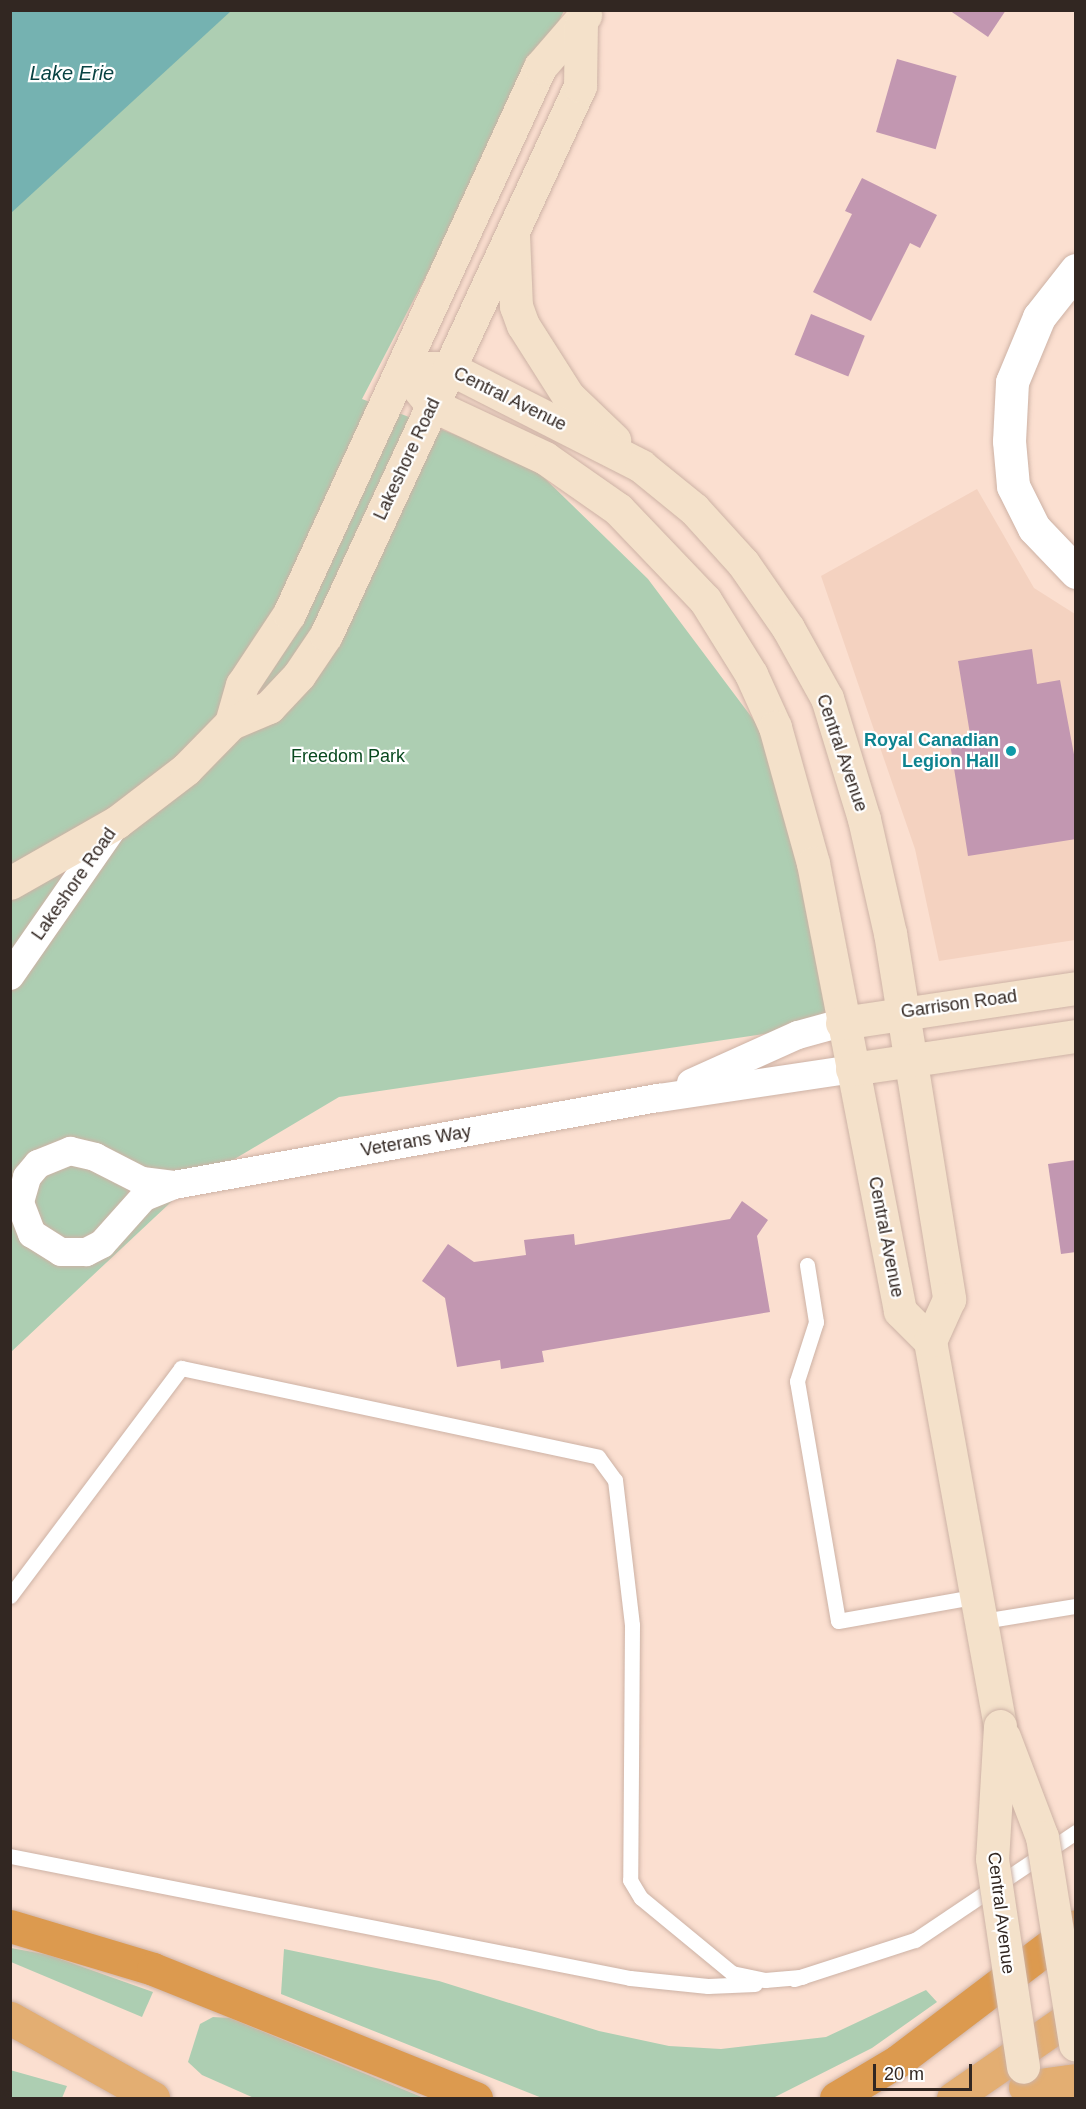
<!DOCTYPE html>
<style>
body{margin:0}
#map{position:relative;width:1086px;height:2109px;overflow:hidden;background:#fbdfd0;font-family:Arial,sans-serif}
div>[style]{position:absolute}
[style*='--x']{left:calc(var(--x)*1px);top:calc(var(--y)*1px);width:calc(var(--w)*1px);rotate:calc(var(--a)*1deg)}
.built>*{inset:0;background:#f4d2c0}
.green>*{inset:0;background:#adceb2}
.water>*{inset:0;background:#75b2b1}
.building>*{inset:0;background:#c297b1;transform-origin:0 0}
.roads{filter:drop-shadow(0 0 2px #cdb2a5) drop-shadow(0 0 2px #cdb2a5)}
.service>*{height:15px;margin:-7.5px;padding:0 7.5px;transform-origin:7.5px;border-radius:7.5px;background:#fff}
.minor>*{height:28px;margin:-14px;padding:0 14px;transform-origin:14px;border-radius:14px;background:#fff}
.tertiary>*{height:33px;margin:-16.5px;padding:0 16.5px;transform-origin:16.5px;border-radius:16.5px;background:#fff}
.secondary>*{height:33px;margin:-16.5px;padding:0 16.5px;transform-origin:16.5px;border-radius:16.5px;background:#f4e1ca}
.trunk>*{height:33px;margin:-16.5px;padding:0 16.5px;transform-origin:16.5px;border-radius:16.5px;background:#e3ae72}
.motorway>*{height:33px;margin:-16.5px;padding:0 16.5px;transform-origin:16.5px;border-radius:16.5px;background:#dc9a4f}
.bridges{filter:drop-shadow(0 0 2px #cdb2a5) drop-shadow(0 0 2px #cdb2a5)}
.secondary-bridge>*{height:33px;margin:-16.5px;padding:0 16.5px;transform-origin:16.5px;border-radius:16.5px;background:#f4e1ca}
.dots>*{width:16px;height:16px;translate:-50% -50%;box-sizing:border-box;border:3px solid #fff;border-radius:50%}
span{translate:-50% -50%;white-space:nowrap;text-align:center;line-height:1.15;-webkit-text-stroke:4.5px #fff;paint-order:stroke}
.street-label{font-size:18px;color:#322722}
.culture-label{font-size:18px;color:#0d838f;font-weight:700}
.right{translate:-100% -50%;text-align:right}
.park-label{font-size:18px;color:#09491f}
.water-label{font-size:20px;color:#094343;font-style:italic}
.frame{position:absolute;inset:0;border:12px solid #322722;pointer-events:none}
.scale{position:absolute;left:873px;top:2064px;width:99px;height:27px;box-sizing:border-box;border:3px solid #322722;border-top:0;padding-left:8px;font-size:18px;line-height:21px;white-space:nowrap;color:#322722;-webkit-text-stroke:4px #fff;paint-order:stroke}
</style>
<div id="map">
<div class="built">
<i style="clip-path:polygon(977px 489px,1034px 588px,1075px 614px,1075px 940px,939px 961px,915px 849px,821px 576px)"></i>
</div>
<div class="green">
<i style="clip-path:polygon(183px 11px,564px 11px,362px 399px,529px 463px,648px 579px,807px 791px,830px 1008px,825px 1025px,339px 1097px,186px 1188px,11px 1352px,11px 146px)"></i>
<i style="clip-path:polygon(11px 1948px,49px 1955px,153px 1992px,142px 2017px,11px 1962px)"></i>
<i style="clip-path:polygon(284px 1949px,439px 1981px,599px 2031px,669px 2046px,721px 2049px,826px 2037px,926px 1990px,937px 2002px,872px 2048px,773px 2098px,542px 2098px,281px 1994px)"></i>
<i style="clip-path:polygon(213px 2017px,230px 2018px,424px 2098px,254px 2098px,202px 2075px,188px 2062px,200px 2024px)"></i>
<i style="clip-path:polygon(10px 2070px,67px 2086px,62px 2098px,11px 2098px)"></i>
</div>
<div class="water">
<i style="clip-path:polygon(11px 10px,231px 10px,231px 11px,11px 213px)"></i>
</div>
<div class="building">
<i style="clip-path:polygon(949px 10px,1006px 10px,988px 37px)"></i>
<i style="left:897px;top:59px;width:62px;height:76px;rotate:16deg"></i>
<i style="clip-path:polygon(862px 178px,937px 215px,920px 248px,910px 243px,871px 321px,813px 292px,852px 214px,845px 211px)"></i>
<i style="left:811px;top:314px;width:58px;height:44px;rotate:22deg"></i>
<i style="clip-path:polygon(1032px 649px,1037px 684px,1060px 680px,1076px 765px,1076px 839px,968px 856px,949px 737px,970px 734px,958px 661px)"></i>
<i style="clip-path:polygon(1076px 1160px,1076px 1252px,1061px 1254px,1048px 1164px)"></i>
<i style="clip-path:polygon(742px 1201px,768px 1220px,757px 1236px,770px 1312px,542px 1351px,544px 1362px,501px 1369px,500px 1360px,457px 1367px,445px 1298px,422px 1281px,448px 1244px,474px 1262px,526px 1255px,524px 1240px,574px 1234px,575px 1245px,730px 1219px)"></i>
</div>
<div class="roads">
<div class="service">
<i style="--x:807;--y:1265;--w:58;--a:81"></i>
<i style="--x:816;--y:1322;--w:62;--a:107.9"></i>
<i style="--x:797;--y:1381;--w:243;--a:80.3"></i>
<i style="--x:838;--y:1621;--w:142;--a:-10.1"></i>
<i style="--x:10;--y:1596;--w:285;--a:-53.1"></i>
<i style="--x:181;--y:1368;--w:426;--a:12"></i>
<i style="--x:598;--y:1457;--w:29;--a:54"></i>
<i style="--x:615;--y:1480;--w:146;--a:83.3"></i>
<i style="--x:632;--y:1625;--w:255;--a:90.4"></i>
<i style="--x:630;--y:1880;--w:21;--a:59"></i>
<i style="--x:641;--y:1898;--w:118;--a:39.5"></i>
<i style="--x:732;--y:1973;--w:34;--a:12"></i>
<i style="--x:765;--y:1980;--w:38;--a:-5"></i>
<i style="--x:983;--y:1621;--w:94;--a:-9.2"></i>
<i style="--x:10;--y:1856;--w:632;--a:11.13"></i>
<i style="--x:630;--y:1978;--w:78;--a:5.9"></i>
<i style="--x:708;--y:1986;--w:47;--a:-2.4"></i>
<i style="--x:794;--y:1979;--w:127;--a:-17.9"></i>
<i style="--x:915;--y:1940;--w:194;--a:-33.9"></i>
</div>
<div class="minor">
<i style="--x:10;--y:976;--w:188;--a:-55.2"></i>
<i style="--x:691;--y:1083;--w:117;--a:-24.2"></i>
<i style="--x:798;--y:1035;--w:46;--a:-15.3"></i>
<i style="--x:70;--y:1151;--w:26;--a:13"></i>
<i style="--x:95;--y:1157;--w:53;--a:27.1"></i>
<i style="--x:142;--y:1181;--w:32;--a:7"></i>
<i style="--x:174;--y:1185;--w:32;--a:158"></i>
<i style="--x:144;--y:1197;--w:63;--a:131.8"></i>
<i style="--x:102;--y:1244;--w:18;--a:153"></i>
<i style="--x:86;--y:1252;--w:25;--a:180"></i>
<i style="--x:61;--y:1252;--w:34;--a:-148"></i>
<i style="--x:32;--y:1234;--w:34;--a:-111"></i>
<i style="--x:20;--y:1202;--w:26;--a:-74"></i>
<i style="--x:27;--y:1177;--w:17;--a:-50"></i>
<i style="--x:38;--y:1164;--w:35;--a:-22"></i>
<i style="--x:174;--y:1185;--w:493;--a:-10.2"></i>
<i style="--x:659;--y:1098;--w:195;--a:-8.5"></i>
</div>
<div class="tertiary">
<i style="--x:1076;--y:270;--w:60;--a:128.2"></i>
<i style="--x:1039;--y:317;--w:70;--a:112.6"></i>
<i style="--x:1012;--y:382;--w:59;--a:92.9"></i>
<i style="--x:1009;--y:441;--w:45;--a:84.9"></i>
<i style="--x:1013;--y:486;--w:47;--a:63.4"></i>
<i style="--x:1034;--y:528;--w:61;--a:46.3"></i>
</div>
<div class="secondary">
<i style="--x:513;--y:235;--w:71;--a:87.6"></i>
<i style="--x:516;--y:306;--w:20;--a:70"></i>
<i style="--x:523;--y:325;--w:84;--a:57.6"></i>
<i style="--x:568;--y:396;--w:64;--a:43.7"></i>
<i style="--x:402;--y:368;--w:48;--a:51"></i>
<i style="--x:432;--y:405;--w:125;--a:25.1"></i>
<i style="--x:545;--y:458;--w:89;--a:34.9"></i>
<i style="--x:618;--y:509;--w:126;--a:46.3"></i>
<i style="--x:705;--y:600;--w:87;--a:58.1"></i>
<i style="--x:751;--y:674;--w:58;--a:65.6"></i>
<i style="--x:775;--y:727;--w:141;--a:74.4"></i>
<i style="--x:813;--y:863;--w:456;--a:79"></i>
<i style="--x:900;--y:1311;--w:42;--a:45"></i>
<i style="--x:930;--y:1341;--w:391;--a:79.7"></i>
<i style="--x:402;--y:368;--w:47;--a:0"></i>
<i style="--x:449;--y:368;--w:216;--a:27"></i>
<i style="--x:641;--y:466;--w:68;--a:39.1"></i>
<i style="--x:694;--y:509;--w:73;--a:47.8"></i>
<i style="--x:743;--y:563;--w:79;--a:55.3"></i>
<i style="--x:788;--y:628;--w:80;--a:60.9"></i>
<i style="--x:827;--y:698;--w:127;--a:73"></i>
<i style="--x:864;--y:819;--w:117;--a:77.2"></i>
<i style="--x:890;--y:933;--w:371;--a:80.8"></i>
<i style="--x:949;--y:1299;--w:46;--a:114.3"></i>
<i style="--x:231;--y:723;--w:40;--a:-74"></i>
<i style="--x:242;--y:685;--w:85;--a:-56.5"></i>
<i style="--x:289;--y:614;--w:602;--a:-65.35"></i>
<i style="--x:540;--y:67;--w:69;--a:-49.1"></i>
<i style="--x:10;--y:883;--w:123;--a:-29.7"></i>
<i style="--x:117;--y:822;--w:87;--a:-37.5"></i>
<i style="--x:186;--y:769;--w:64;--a:-45.6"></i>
<i style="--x:231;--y:723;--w:41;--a:-22.8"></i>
<i style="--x:269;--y:707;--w:44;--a:-46.8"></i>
<i style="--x:299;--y:675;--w:48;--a:-56"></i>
<i style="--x:326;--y:635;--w:605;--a:-65.17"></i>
<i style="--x:580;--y:86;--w:61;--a:-89.1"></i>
<i style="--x:842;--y:1023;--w:237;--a:-8.5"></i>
<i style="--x:852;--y:1069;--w:226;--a:-8.4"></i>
</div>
<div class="trunk">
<i style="--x:10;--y:2018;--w:164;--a:29.2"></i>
<i style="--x:1025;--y:2087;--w:51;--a:-7.8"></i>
<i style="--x:953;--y:2098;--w:150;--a:-34.6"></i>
</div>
<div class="motorway">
<i style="--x:10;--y:1926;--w:149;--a:16.7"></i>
<i style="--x:153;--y:1969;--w:348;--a:21.8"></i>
<i style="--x:836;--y:2098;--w:72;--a:-30.8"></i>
<i style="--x:898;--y:2061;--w:223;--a:-37.2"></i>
</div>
</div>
<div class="bridges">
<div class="secondary-bridge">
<i style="--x:1000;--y:1726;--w:133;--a:93.4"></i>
<i style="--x:992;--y:1859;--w:210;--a:81.5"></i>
<i style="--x:1004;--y:1737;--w:107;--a:69.2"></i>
<i style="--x:1042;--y:1837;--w:210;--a:80.9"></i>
</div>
</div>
<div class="dots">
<i style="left:1011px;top:751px;background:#0f9aa8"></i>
</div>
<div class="street-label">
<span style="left:510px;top:399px;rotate:26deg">Central Avenue</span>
<span style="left:407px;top:459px;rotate:-65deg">Lakeshore Road</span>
<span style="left:842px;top:753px;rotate:71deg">Central Avenue</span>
<span style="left:74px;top:884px;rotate:-55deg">Lakeshore Road</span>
<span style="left:959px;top:1004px;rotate:-8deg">Garrison Road</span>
<span style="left:416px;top:1141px;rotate:-10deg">Veterans Way</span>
<span style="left:886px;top:1237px;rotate:79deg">Central Avenue</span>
<span style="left:1001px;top:1913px;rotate:83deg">Central Avenue</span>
</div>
<div class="culture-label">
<span class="right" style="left:999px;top:751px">Royal Canadian<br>Legion Hall</span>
</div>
<div class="park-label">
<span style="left:348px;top:756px">Freedom Park</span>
</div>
<div class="water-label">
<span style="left:72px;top:73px">Lake Erie</span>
</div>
<div class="frame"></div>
<div class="scale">20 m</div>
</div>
